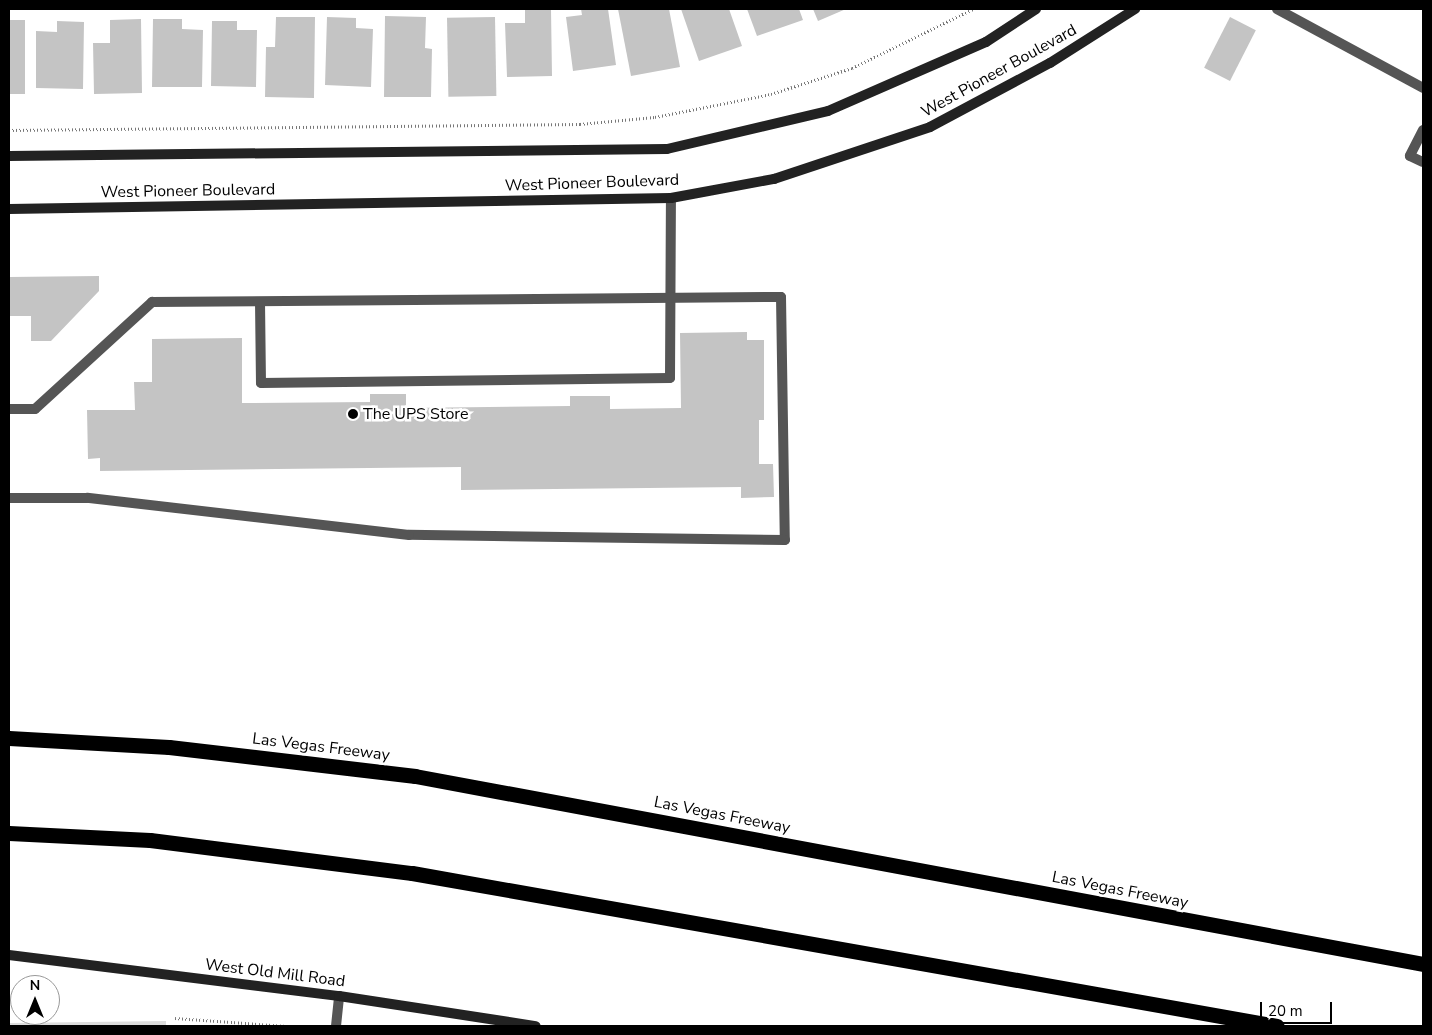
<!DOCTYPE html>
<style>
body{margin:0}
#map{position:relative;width:1432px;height:1035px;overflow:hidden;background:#fff;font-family:"Nunito Sans",sans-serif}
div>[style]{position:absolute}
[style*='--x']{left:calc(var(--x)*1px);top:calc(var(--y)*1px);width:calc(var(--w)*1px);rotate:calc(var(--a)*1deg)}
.green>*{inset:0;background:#dcdcdc}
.building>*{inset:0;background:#c4c4c4;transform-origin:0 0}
.path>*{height:3px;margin-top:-1.5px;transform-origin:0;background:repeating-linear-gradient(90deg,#777 0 1px,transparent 0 3.5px)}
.lane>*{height:10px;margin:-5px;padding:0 5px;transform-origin:5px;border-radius:5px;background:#555}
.street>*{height:10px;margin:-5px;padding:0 5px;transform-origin:5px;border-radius:5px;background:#555}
.secondary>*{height:10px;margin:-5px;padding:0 5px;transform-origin:5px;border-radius:5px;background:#222}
.highway>*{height:15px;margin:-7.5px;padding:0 7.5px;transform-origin:7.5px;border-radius:7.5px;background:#000}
.dots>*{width:14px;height:14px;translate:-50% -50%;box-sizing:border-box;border:2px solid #fff;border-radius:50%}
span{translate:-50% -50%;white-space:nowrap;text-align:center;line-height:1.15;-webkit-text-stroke:5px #fff;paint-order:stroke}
.street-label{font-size:16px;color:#000}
.poi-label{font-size:16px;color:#000}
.left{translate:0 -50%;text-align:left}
.frame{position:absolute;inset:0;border:10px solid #000;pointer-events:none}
.north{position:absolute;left:10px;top:975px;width:50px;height:50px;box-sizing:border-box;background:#fff;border:1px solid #999;border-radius:50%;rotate:0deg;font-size:14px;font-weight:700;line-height:20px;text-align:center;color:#000}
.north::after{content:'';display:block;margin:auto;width:18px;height:22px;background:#000;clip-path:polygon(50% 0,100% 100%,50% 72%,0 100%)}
.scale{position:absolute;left:1260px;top:1002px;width:72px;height:22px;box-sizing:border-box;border:2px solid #000;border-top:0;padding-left:6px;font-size:15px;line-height:18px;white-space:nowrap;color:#000;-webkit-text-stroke:4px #fff;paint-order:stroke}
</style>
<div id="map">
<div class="green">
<i style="clip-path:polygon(166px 1021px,166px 1026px,10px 1026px,10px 1023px)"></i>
</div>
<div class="building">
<i style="clip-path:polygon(551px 9px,552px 76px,507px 77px,505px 23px,525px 23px,525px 10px)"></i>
<i style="clip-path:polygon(581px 9px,608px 9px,616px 65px,573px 71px,566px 17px,582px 15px)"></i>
<i style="clip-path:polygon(618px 9px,669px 9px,680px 67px,631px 76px)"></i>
<i style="clip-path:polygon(681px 9px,729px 9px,742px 46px,699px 61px)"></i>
<i style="clip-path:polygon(747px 9px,799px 9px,803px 20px,757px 36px)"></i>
<i style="clip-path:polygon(813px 9px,846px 9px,818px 21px)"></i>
<i style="clip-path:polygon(385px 16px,426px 17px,425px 48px,432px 49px,431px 97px,384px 97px)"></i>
<i style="clip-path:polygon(276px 17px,315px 17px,314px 98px,265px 97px,266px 47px,275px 47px)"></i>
<i style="clip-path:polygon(327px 17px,356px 18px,356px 28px,373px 29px,371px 87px,325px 85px)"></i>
<i style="left:495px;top:17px;width:79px;height:48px;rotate:89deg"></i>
<i style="left:1230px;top:17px;width:29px;height:57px;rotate:27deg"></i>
<i style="clip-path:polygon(141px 19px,142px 93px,94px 94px,93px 43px,110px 43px,110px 20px)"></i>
<i style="clip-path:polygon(153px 19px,182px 19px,182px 29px,203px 30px,202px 87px,152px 87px)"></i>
<i style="left:9px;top:20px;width:16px;height:74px"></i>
<i style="clip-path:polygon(57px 21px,84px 22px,83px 89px,36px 88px,36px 31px,57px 32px)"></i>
<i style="clip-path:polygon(212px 21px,237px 21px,237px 30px,257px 30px,256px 87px,211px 86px)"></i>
<i style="clip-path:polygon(99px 276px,99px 291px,51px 341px,31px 341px,31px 316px,9px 316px,9px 277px)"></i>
<i style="clip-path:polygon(747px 332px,747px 340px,764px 340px,764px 420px,759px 420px,759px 464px,773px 464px,774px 497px,741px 498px,741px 487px,461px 490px,461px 467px,100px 471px,100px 458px,88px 459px,87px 410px,135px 410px,134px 382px,152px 382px,152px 339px,242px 338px,242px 403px,370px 402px,370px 394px,406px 394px,406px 408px,570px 406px,570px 396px,610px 396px,610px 409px,681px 408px,680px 333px)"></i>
</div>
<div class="path">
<i style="--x:9;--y:130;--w:571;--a:-0.6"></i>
<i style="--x:580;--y:124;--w:75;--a:-5.3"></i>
<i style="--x:655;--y:117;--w:118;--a:-11.2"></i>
<i style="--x:771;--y:94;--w:85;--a:-17.8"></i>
<i style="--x:852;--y:68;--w:135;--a:-26"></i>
<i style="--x:175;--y:1018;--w:112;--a:4.1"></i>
</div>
<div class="lane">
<i style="--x:1277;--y:9;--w:166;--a:28.4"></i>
<i style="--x:1423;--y:130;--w:29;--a:117"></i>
<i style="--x:1410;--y:156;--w:14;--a:25"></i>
<i style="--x:260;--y:302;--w:81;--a:89.3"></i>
<i style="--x:261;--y:383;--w:409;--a:-0.7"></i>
<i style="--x:670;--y:378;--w:180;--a:-89.7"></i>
<i style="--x:9;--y:409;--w:26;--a:0"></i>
<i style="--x:35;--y:409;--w:159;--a:-42.4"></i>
<i style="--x:152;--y:302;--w:629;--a:-0.46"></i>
<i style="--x:781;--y:297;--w:243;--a:89.1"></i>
<i style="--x:785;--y:540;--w:376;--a:-179.2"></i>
<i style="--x:409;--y:535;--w:324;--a:-173.4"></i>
<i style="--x:87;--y:498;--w:78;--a:180"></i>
</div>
<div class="street">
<i style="--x:336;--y:1026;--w:30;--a:-84"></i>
</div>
<div class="secondary">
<i style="--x:9;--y:156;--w:658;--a:-0.61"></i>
<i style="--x:667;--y:149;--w:165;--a:-13.3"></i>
<i style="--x:828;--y:111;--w:172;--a:-23.6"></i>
<i style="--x:986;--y:42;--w:60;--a:-33.4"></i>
<i style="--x:9;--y:209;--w:662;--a:-0.95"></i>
<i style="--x:671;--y:198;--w:105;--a:-10.5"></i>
<i style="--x:774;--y:179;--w:164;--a:-18.4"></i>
<i style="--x:930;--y:127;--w:136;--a:-28.1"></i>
<i style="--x:1050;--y:63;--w:101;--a:-32.4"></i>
<i style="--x:9;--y:955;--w:333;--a:7.1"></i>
<i style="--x:339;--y:996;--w:199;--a:8.7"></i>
</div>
<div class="highway">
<i style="--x:9;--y:738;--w:160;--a:3.2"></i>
<i style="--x:169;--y:747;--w:248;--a:6.7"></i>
<i style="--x:415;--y:776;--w:1025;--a:10.56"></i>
<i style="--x:9;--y:833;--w:141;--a:2.8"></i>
<i style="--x:150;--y:840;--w:264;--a:7.2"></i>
<i style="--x:412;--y:873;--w:878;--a:10.03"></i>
</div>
<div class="dots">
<i style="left:353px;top:414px;background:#000"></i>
</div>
<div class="street-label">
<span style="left:999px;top:71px;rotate:-29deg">West Pioneer Boulevard</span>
<span style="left:592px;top:183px;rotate:-2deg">West Pioneer Boulevard</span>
<span style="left:188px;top:191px;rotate:-1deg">West Pioneer Boulevard</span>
<span style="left:321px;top:747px;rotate:7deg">Las Vegas Freeway</span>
<span style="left:722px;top:815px;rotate:11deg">Las Vegas Freeway</span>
<span style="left:1120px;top:890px;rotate:11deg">Las Vegas Freeway</span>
<span style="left:275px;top:973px;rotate:7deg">West Old Mill Road</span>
</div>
<div class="poi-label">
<span class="left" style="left:363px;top:414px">The UPS Store</span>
</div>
<div class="frame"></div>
<div class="north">N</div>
<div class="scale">20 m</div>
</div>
